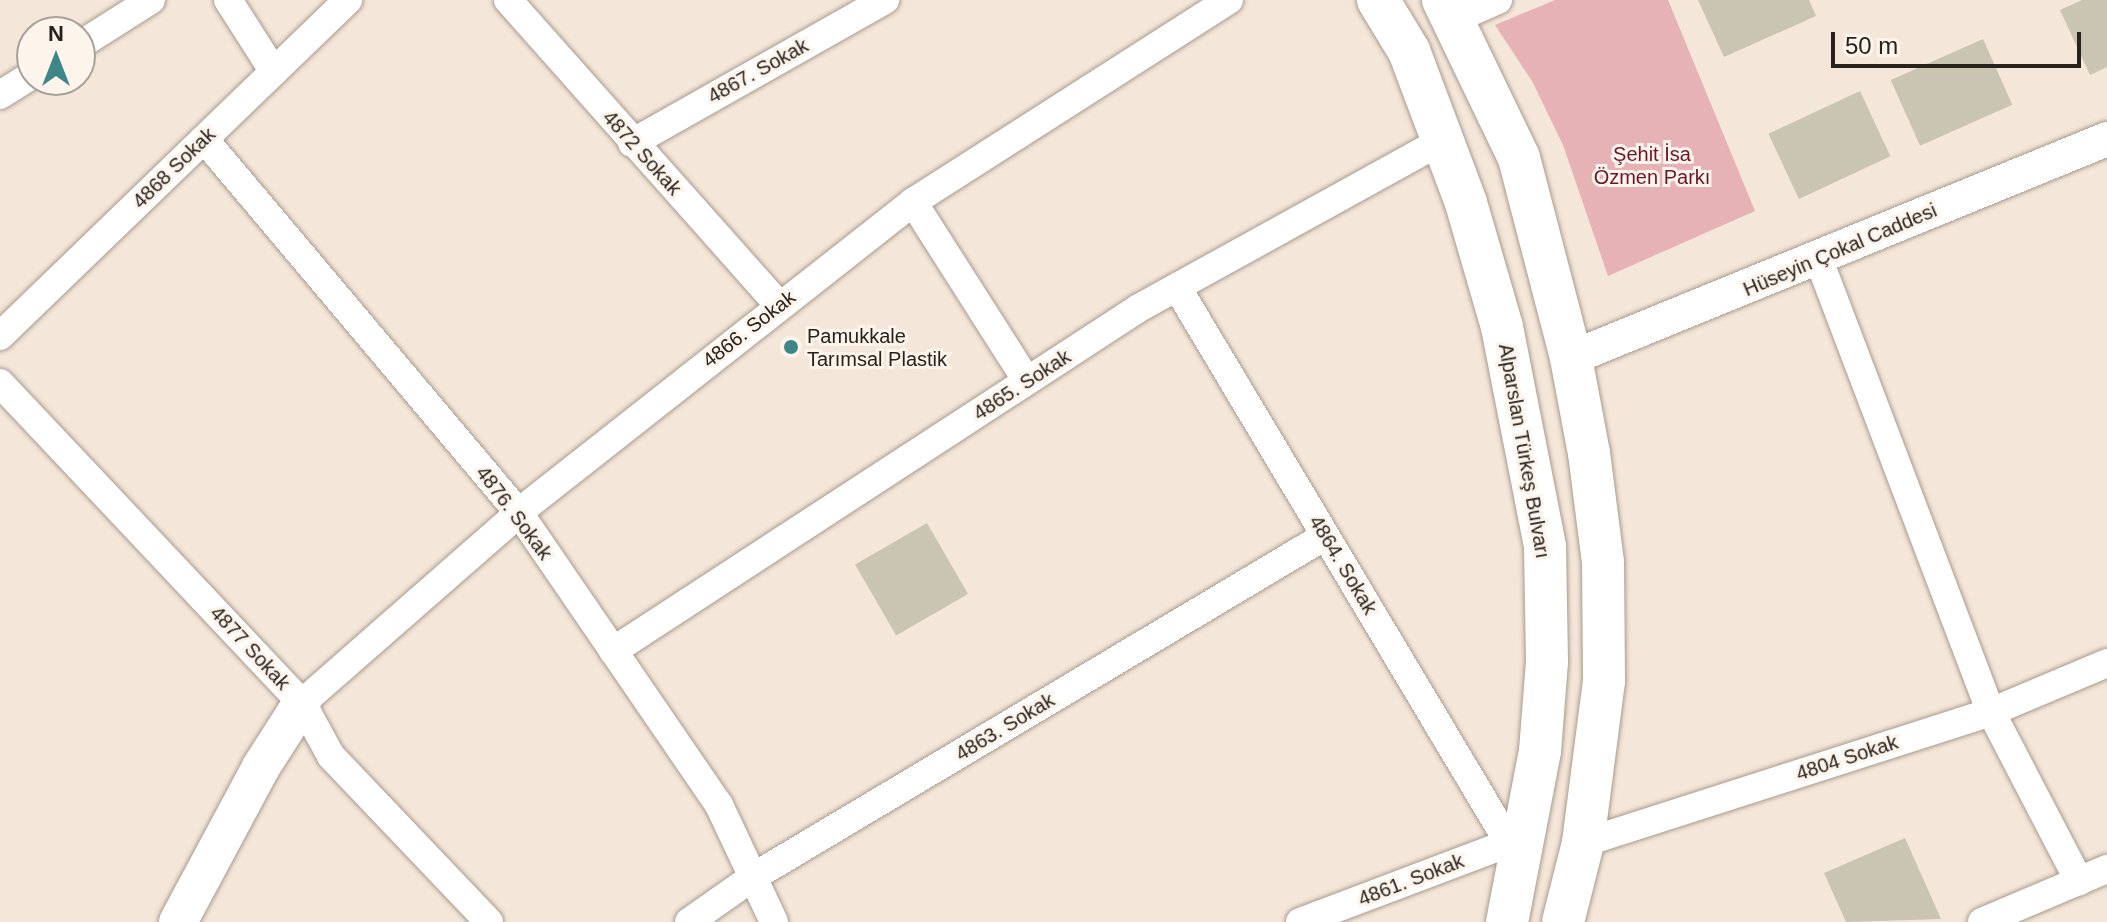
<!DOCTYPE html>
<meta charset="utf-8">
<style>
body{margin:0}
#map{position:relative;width:2107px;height:922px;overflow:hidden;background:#f4e6d8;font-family:Arial,sans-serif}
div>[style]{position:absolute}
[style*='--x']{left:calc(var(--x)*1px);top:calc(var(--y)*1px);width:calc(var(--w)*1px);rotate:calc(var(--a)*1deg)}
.green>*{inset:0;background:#e6b2b6}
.building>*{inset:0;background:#cac4b3;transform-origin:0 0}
.roads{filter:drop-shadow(0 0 2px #a99b8e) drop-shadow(0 0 2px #a99b8e)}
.minor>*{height:28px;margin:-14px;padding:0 14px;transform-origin:14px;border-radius:14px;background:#fff}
.tertiary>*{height:34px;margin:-17px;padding:0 17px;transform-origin:17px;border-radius:17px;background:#fff}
.secondary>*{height:38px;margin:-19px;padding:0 19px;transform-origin:19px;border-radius:19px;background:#fff}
.primary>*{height:42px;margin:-21px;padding:0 21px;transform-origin:21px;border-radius:21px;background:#fff}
.dots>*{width:22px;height:22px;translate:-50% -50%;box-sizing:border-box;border:4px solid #fdf4ec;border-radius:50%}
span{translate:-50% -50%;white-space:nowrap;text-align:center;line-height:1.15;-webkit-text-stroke:6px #fdf4ec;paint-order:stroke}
.street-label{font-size:20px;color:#28221d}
.park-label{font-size:20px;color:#6e1529}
.poi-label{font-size:20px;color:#28221d}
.left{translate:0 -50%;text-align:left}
.north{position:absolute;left:16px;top:16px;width:80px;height:80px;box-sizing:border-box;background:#fdf4ec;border:2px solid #a8a099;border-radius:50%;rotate:0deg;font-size:22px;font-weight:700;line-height:32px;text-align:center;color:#28221d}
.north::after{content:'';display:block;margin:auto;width:28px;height:36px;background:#3e8788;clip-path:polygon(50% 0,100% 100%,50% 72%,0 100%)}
.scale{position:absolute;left:1831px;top:32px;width:250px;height:36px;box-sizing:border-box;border:4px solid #28221d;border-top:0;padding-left:10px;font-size:24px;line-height:28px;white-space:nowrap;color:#28221d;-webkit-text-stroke:6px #fdf4ec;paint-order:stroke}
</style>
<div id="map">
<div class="green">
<i style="clip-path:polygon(1555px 0,1668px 0,1755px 211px,1608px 276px,1563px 145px,1532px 81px,1495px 25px)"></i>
</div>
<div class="building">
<i style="clip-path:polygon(1698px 0,1809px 0,1816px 16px,1724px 57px)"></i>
<i style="clip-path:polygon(2082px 0,2107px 0,2107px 67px,2090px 75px,2060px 10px)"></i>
<i style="left:1983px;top:39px;width:72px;height:101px;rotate:66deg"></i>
<i style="left:1860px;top:91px;width:72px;height:101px;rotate:65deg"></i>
<i style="left:927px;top:523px;width:82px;height:83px;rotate:60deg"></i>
<i style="clip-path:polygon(1905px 838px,1941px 919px,1846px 922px,1824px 873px)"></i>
</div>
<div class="roads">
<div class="minor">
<i style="--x:228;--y:0;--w:85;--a:57.4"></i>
<i style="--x:508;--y:0;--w:408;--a:48.4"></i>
<i style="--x:1455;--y:19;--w:47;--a:-23.8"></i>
<i style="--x:80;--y:45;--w:84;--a:-32.4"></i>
<i style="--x:0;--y:95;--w:38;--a:-32"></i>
<i style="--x:204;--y:139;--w:489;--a:49.9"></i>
<i style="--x:519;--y:513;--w:354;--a:55.6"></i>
<i style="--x:719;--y:805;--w:129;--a:64.8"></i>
<i style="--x:632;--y:143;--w:291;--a:-29.5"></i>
<i style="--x:913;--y:202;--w:212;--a:57.5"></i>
<i style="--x:1819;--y:260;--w:484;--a:69.2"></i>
<i style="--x:1991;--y:712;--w:191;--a:62.5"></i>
<i style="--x:1177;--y:287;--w:648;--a:59.16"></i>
<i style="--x:0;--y:336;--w:484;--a:-44"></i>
<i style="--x:0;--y:383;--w:440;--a:46.7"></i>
<i style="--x:302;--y:703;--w:60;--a:61.3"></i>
<i style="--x:331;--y:756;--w:229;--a:46.4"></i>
<i style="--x:613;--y:651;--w:628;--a:-33.11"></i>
<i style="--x:1139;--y:308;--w:347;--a:-28.9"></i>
<i style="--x:302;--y:703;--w:300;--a:-41.2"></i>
<i style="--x:528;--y:505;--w:490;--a:-38.2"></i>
<i style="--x:913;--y:202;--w:375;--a:-32.6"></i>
<i style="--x:1583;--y:843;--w:429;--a:-17.8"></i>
<i style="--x:1991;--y:712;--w:126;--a:-22.9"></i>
<i style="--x:689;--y:922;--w:78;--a:-35.1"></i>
<i style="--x:753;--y:877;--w:666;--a:-30.8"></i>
<i style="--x:1300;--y:922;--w:223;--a:-20.7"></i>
<i style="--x:1509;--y:843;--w:14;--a:12"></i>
<i style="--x:1982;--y:922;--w:136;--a:-23"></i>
</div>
<div class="tertiary">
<i style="--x:1571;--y:358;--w:579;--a:-22.22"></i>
</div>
<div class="secondary">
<i style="--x:178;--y:922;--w:176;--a:-61.8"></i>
<i style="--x:261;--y:767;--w:76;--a:-57.4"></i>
</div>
<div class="primary">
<i style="--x:1378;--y:0;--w:60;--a:58.7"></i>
<i style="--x:1409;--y:51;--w:162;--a:69.4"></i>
<i style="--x:1466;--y:203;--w:129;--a:73.8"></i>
<i style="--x:1502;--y:327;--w:224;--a:78.9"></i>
<i style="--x:1545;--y:547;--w:115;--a:89"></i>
<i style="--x:1547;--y:662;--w:89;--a:94.5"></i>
<i style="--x:1540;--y:751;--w:174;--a:100.9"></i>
<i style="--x:1443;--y:0;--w:175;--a:64.3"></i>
<i style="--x:1519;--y:158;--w:207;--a:75.4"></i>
<i style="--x:1571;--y:358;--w:97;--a:79.3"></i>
<i style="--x:1589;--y:453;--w:110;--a:82.7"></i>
<i style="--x:1603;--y:562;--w:119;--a:89.5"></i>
<i style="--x:1604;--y:681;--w:163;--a:97.4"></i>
<i style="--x:1583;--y:843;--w:81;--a:104.2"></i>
</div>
</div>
<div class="dots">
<i style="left:791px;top:347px;background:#3e8788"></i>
</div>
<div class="street-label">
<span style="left:758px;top:71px;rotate:-29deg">4867. Sokak</span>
<span style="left:642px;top:153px;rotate:48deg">4872 Sokak</span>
<span style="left:174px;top:168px;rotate:-44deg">4868 Sokak</span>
<span style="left:1840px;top:250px;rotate:-23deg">Hüseyin Çokal Caddesi</span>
<span style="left:749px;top:329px;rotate:-38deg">4866. Sokak</span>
<span style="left:1022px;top:385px;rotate:-33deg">4865. Sokak</span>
<span style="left:1524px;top:451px;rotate:80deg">Alparslan Türkeş Bulvarı</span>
<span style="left:514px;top:513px;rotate:53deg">4876. Sokak</span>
<span style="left:1343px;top:565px;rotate:59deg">4864. Sokak</span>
<span style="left:250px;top:648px;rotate:47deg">4877 Sokak</span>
<span style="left:1005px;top:727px;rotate:-31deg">4863. Sokak</span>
<span style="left:1847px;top:758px;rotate:-18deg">4804 Sokak</span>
<span style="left:1411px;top:880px;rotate:-21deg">4861. Sokak</span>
</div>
<div class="park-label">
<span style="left:1652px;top:166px">Şehit İsa<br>Özmen Parkı</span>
</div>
<div class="poi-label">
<span class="left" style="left:807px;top:348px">Pamukkale<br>Tarımsal Plastik</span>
</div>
<div class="north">N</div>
<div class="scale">50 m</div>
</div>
